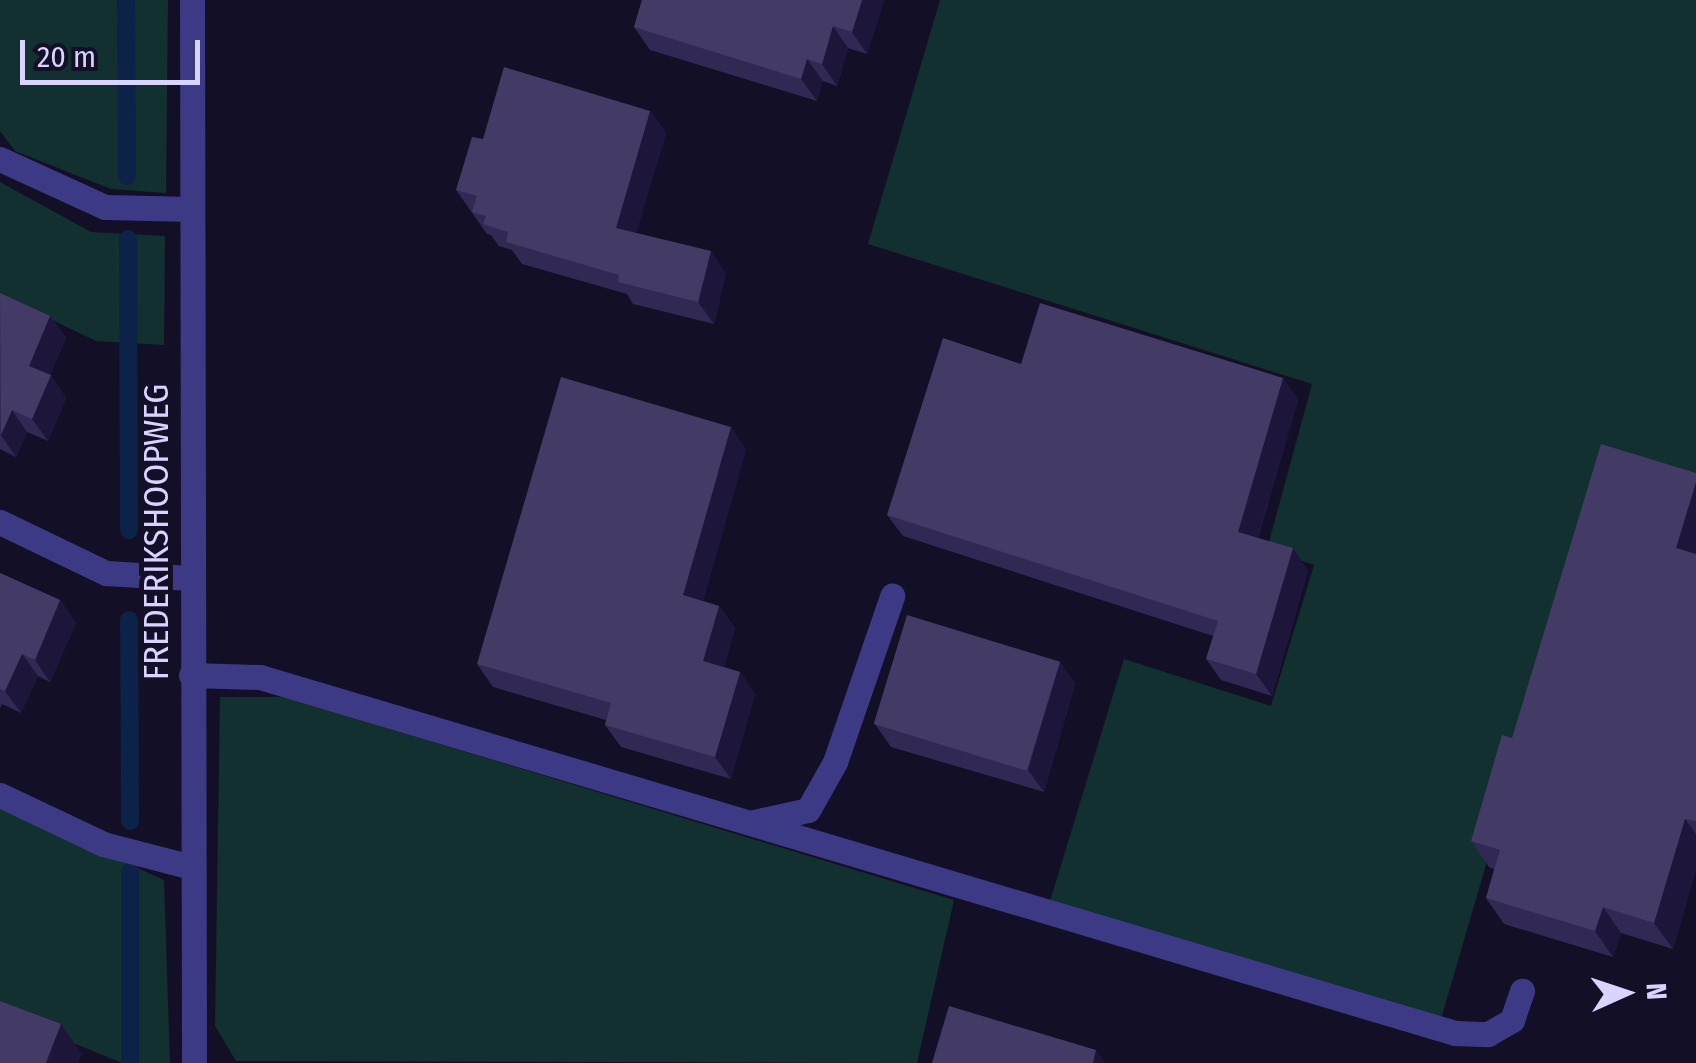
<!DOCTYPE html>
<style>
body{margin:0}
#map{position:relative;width:1696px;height:1063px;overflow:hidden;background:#130f26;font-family:"Fira Sans Condensed",sans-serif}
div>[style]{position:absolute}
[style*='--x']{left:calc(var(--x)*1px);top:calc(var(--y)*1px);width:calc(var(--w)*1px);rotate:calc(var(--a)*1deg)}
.green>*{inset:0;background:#12302f}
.stream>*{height:18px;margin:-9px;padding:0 9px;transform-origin:9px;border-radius:9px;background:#0c2248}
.lane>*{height:25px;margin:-12.5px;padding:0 12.5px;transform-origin:12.5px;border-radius:12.5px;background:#3d3a85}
.street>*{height:25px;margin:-12.5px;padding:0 12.5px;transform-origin:12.5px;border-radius:12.5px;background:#3d3a85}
.wall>*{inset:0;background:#312854}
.shaded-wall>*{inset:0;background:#1d163a}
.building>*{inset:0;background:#433a66;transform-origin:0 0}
span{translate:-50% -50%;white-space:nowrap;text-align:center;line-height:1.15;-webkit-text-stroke:10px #130f26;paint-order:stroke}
.street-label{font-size:35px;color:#d9d4ff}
.north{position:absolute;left:1576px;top:943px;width:100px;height:100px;-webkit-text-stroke:8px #130f26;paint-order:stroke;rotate:87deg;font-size:28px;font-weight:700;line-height:40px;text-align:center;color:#d9d4ff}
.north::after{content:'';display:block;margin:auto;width:35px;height:45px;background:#d9d4ff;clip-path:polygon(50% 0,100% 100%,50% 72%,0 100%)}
.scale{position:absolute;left:20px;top:40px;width:180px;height:45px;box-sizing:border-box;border:5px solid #d9d4ff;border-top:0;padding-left:12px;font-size:30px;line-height:35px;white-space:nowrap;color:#d9d4ff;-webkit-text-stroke:8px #130f26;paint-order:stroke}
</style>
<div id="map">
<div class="green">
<i style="clip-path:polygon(0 0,168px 0,166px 193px,111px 189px,15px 151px,0 131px)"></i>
<i style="clip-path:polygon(940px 0,1696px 0,1696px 486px,1605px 457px,1441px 1019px,1050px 901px,1124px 659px,1271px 706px,1314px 565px,1267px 549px,1312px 384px,868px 244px)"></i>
<i style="clip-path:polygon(0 182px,91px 232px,165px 236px,164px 345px,96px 341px,0 295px)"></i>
<i style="clip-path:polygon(220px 697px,284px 697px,954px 900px,917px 1063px,236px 1061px,215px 1026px)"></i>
<i style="clip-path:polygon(0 806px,164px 880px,170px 1063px,122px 1063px,0 1013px)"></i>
</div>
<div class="stream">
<i style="--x:126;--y:0;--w:176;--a:89.7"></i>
<i style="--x:128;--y:239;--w:291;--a:89.8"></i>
<i style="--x:129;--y:620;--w:201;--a:89.7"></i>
<i style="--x:130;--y:872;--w:191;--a:90"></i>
</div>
<div class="lane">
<i style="--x:0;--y:159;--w:115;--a:24.6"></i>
<i style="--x:105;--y:207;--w:86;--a:1.3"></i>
<i style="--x:0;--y:522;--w:118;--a:25.7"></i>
<i style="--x:106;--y:573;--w:84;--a:3.4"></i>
<i style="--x:191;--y:675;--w:69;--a:1.7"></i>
<i style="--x:260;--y:677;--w:1247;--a:16.59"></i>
<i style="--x:1455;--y:1033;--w:33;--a:2"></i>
<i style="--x:1488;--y:1034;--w:28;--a:-30"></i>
<i style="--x:1512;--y:1020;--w:31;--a:-71"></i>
<i style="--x:754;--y:822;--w:55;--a:-12.5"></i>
<i style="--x:808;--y:810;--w:55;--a:-60.6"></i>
<i style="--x:835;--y:762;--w:176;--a:-71"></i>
</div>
<div class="street">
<i style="--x:192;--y:0;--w:1063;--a:89.89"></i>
<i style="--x:0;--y:795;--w:114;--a:25.4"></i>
<i style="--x:103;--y:844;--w:91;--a:14.6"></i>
</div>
<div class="wall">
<i style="clip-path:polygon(642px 0,884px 0,867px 54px,848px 48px,837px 86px,823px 81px,817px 101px,650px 50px,634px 27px)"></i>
<i style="clip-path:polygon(650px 111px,666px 133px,636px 233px,726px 273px,714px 324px,633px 304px,627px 294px,522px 264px,512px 250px,499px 246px,491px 235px,487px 234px,456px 190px,483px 139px)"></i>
<i style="clip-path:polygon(0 293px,50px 316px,66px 338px,50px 375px,66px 398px,48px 441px,27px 432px,16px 457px,0 449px)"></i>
<i style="clip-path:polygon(1283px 378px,1298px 400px,1258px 538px,1308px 570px,1272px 696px,1221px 680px,1206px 659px,1213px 636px,903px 536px,887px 515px)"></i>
<i style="clip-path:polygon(746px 449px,703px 601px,719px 606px,735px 628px,724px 667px,740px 672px,755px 694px,731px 779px,621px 747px,605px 725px,606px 720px,493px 687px,477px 664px)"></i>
<i style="clip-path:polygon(1696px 473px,1696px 870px,1673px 949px,1621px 933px,1613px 957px,1504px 924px,1486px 898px,1494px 869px,1489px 867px,1471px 841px,1512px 738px)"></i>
<i style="clip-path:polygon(0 573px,60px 600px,76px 623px,50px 682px,38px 676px,21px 713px,2px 704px,0 708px)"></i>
<i style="clip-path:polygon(1060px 662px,1075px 684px,1044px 792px,891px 747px,875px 724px)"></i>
</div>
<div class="shaded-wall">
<i style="clip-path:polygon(862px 0,884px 0,867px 54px,852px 32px)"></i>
<i style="clip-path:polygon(833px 26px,848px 48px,837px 86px,822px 64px)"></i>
<i style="clip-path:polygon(807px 59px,823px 81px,817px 101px,801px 79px)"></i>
<i style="clip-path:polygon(650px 111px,666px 133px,631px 250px,616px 228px)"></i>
<i style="clip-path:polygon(711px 251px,726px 273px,714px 324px,698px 302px)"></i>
<i style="clip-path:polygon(50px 316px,66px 338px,45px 388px,29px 366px)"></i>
<i style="clip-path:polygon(51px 375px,66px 398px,48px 441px,32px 419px)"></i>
<i style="clip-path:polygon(1283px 378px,1298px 400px,1253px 554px,1238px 532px)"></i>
<i style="clip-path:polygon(12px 410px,27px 432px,16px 457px,1px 435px)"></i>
<i style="clip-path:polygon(731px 427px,746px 449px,699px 617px,683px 595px)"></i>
<i style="clip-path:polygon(1696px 482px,1696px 569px,1676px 548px)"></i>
<i style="clip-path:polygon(1293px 548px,1308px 570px,1272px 696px,1256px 674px)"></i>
<i style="clip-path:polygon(60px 600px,76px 623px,50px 682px,35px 660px)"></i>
<i style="clip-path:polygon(719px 606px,735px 628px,719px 683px,703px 661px)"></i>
<i style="clip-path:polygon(22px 654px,38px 676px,21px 713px,5px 691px)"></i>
<i style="clip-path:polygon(1060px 662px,1075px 684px,1044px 792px,1028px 770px)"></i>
<i style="clip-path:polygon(740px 672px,755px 694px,731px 779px,715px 757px)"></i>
<i style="clip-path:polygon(1685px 819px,1696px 834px,1696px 870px,1673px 949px,1654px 923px)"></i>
<i style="clip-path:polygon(1603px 907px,1621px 933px,1613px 957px,1595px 931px)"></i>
<i style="clip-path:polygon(61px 1024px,82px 1054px,78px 1063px,46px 1063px)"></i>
<i style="clip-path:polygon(1096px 1050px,1105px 1063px,1093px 1063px)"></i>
</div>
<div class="building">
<i style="clip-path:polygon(642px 0,862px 0,852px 32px,833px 26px,822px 64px,807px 59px,801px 79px,634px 27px)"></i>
<i style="clip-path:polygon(504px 67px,650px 111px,616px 228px,711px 251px,698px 302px,618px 282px,619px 275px,506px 242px,508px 232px,483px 224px,486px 216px,472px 212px,477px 196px,456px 190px,472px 137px,483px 139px)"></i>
<i style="clip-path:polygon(0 293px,50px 316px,29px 366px,51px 375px,32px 419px,12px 410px,1px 435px)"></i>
<i style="clip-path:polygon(1040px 303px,1283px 378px,1238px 532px,1293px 548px,1256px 674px,1206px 659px,1218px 621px,887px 515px,943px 338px,1021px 364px)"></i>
<i style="clip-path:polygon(561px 377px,731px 427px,683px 595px,719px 606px,703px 661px,740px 672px,715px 757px,605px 725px,611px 703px,477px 664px)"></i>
<i style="clip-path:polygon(1601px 444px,1696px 473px,1696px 482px,1676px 548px,1696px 554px,1696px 821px,1685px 819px,1654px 923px,1603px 907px,1595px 931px,1486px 898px,1500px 850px,1471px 841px,1502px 735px,1512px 738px)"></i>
<i style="clip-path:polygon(0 573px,60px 600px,35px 660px,22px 654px,5px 691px,0 689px)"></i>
<i style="left:907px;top:615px;width:160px;height:114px;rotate:17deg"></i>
<i style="clip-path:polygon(0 1001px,61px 1024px,46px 1063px,0 1063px)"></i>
<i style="clip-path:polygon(949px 1006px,1096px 1050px,1093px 1063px,932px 1063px)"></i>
</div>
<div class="street-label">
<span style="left:156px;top:532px;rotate:-90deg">FREDERIKSHOOPWEG</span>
</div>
<div class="north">N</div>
<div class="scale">20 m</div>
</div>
